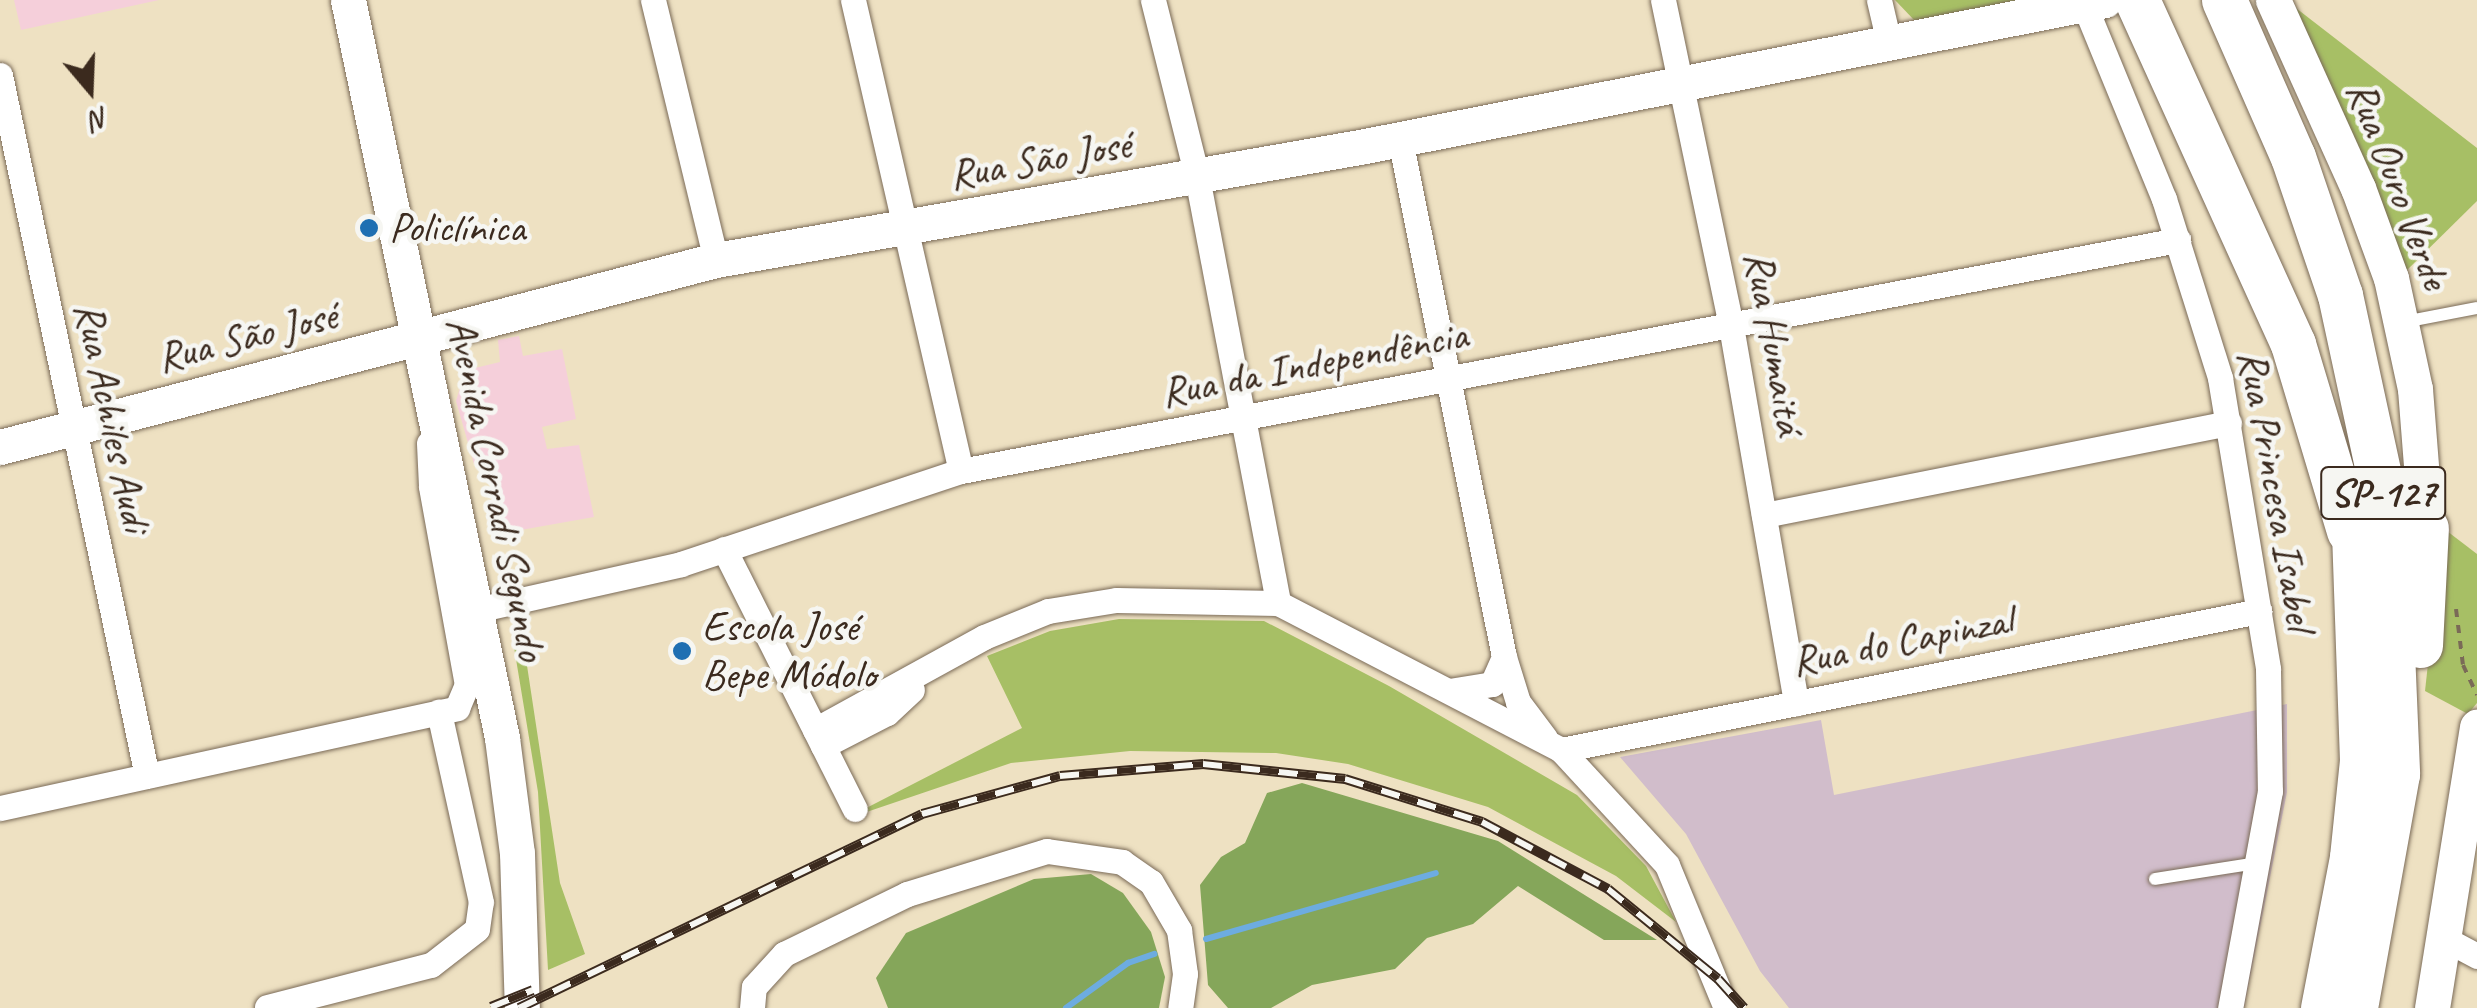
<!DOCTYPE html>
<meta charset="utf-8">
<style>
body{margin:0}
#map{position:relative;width:2477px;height:1008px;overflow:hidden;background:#eee1c2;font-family:Caveat,sans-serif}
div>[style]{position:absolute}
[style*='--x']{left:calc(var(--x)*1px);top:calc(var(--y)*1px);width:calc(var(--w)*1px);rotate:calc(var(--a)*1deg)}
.built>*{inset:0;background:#f5cfda}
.industrial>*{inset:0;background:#d1bdcb}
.green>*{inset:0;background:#a7bf65}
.forest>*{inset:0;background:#85a65a}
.stream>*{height:6px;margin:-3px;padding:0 3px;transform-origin:3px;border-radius:3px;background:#6dace0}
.path>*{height:4px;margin-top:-2px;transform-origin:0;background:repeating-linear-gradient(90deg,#7a6a57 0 8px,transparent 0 16px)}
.roads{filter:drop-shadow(0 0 2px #7a6a57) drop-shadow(0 0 2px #7a6a57)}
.lane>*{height:12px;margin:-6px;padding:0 6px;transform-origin:6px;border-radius:6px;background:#fff}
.street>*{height:25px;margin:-12.5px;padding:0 12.5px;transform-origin:12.5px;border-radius:12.5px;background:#fff}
.secondary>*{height:35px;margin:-17.5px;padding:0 17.5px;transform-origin:17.5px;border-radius:17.5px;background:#fff}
.highway>*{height:45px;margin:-22.5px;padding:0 22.5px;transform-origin:22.5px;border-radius:22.5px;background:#fff}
.rail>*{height:10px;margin-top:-5px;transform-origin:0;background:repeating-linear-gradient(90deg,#f6f6f2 0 19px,#3b2a1e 0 38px);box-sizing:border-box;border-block:2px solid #3b2a1e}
.dots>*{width:28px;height:28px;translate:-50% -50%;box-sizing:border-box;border:5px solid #f6f6f2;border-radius:50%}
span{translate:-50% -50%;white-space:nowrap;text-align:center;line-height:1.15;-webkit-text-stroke:9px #f6f6f2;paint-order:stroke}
.shield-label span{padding:2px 8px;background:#f6f6f2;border:2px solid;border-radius:8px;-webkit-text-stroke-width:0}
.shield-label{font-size:40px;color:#3b2a1e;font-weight:700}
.street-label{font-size:42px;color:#3b2a1e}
.poi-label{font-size:42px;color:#3b2a1e}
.left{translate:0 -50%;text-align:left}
.north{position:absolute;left:40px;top:40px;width:100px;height:100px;-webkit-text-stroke:8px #f6f6f2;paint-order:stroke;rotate:161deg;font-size:28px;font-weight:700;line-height:40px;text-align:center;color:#3b2a1e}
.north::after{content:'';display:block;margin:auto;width:35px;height:45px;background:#3b2a1e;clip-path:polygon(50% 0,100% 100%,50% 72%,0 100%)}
</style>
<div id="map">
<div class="built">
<i style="clip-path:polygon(14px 0,159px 0,21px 30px)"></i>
<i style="clip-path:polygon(519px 336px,523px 356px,562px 349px,576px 419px,542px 427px,547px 449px,579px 445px,594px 517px,504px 533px,491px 465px,474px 464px,456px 401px,462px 381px,475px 378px,475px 368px,500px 362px,498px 340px)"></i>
</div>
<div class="industrial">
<i style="clip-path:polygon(2287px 704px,2287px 792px,2244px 1008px,1789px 1008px,1760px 971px,1686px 834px,1620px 757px,1821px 720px,1834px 795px)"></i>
</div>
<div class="green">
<i style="clip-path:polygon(1895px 0,2036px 0,1915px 21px)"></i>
<i style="clip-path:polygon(2292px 5px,2477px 148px,2477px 201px,2403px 274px)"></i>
<i style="clip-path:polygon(2443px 528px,2477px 554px,2477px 703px,2468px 714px,2425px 691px)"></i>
<i style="clip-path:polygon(1119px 619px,1264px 621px,1389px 686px,1577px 795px,1646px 866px,1676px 922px,1616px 876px,1488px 807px,1348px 764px,1276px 753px,1130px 751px,1011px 763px,843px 820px,1022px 728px,987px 656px,1050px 631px)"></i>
<i style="clip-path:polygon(521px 626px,560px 883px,585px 954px,548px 970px,538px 792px,513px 641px)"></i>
</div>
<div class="forest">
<i style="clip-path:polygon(1302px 783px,1498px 841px,1657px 940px,1604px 940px,1518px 886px,1473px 924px,1427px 938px,1395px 969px,1312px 985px,1271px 1008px,1228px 1008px,1208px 985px,1200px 885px,1221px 857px,1245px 843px,1267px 793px)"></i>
<i style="clip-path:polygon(1091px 874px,1123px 893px,1151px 932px,1165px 977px,1159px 1008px,888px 1008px,876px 978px,906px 933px,1034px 879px)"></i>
</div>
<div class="stream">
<i style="--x:1206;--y:939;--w:239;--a:-16"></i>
<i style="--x:1066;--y:1008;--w:77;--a:-36"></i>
<i style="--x:1128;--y:963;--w:28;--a:-19"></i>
</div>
<div class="path">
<i style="--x:2456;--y:609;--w:56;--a:82.9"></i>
<i style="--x:2463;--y:665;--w:33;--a:65"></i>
</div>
<div class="roads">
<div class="lane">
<i style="--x:2404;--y:322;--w:74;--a:-10.9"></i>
<i style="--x:2155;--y:879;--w:103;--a:-8.9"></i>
</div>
<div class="street">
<i style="--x:653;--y:0;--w:268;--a:76.4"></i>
<i style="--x:853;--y:0;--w:483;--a:77.1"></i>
<i style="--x:1153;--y:0;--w:182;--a:76"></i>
<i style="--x:1197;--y:177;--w:434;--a:79.2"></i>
<i style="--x:1663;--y:0;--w:333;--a:78.2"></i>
<i style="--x:1731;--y:326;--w:383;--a:80.2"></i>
<i style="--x:1879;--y:0;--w:44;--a:76.9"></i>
<i style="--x:2084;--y:4;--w:211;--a:67.7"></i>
<i style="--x:2164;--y:199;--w:188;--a:72.6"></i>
<i style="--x:2220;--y:378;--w:295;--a:80.6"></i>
<i style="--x:2268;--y:669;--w:122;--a:89.1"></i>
<i style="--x:2270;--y:791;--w:221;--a:100.4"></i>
<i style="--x:0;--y:75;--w:716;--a:78.16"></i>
<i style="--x:1400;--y:139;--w:528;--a:78.65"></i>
<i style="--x:1504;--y:657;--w:47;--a:72.7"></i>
<i style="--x:1518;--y:702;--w:45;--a:53.1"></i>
<i style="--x:1764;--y:515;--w:474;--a:-11.2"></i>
<i style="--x:724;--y:549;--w:291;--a:63.3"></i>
<i style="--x:476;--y:610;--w:210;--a:-12.6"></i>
<i style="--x:681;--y:564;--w:295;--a:-18.4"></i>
<i style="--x:961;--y:471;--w:1239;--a:-10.75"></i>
<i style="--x:1449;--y:691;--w:44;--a:-9.2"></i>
<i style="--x:1492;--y:684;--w:30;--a:-66"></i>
<i style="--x:815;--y:730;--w:193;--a:-28.8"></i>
<i style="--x:984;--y:637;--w:69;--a:-22.1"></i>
<i style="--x:1048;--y:611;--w:69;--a:-9.2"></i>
<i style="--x:1116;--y:600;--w:162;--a:1.1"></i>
<i style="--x:1278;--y:603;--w:319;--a:27.4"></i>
<i style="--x:1561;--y:750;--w:156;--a:47.3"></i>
<i style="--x:1667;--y:865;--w:155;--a:67.6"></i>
<i style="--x:823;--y:746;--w:72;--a:-27.3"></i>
<i style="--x:887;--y:713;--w:34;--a:-43"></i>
<i style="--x:1561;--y:750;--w:712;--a:-11.26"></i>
<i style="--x:0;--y:808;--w:468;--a:-12.3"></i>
<i style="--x:457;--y:708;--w:25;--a:-67"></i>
<i style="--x:467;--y:685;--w:202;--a:-100.3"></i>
<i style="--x:431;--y:486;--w:43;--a:-92.7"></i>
<i style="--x:2447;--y:940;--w:34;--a:28"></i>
<i style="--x:267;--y:1007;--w:169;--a:-14.4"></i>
<i style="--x:431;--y:965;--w:58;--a:-38"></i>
<i style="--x:477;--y:929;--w:27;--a:-82"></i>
<i style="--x:481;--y:902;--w:195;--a:-102.5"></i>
<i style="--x:752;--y:1008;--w:21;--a:-85"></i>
<i style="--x:754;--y:987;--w:45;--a:-47.7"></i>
<i style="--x:784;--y:954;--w:137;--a:-26"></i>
<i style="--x:907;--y:894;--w:146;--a:-17.1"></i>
<i style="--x:1047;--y:851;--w:76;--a:8.3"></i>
<i style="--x:1122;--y:862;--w:35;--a:35"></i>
<i style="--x:1151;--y:882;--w:56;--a:59.7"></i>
<i style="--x:1179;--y:930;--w:44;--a:82.2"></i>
<i style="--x:1185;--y:974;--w:34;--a:98"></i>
</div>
<div class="secondary">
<i style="--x:348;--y:0;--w:754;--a:78.21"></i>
<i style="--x:502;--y:738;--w:116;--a:82.6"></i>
<i style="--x:517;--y:853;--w:155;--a:88.2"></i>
<i style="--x:2273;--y:0;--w:206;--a:65.7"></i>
<i style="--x:2358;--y:188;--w:96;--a:69.9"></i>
<i style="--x:2391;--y:278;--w:114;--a:77.8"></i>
<i style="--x:2415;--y:389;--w:139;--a:85.5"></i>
<i style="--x:0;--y:447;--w:740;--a:-14.64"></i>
<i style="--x:716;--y:260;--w:659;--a:-9.96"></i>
<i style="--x:1365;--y:146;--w:754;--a:-11.16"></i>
<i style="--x:2432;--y:1008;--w:285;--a:-80.9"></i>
</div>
<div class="highway">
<i style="--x:2137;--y:0;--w:378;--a:65.6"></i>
<i style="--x:2293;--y:344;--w:195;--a:73.3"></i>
<i style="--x:2224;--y:0;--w:171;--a:66.3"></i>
<i style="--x:2293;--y:157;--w:146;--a:71.2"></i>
<i style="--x:2340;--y:295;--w:218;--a:77.8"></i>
<i style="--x:2386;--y:508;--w:266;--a:87.6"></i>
<i style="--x:2397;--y:774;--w:238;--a:100.2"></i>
<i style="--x:2420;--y:645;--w:117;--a:-87.1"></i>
<i style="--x:2323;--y:1008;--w:154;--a:-79.1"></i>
<i style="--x:2352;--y:857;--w:97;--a:-84.1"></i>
<i style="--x:2362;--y:761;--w:262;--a:-92"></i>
</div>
</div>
<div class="rail">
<i style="--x:491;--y:1007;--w:45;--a:-22"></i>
<i style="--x:519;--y:1008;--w:447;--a:-25.7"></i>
<i style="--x:922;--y:814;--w:143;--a:-15.4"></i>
<i style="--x:1060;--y:776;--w:144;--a:-4.8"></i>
<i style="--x:1203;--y:764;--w:143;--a:6"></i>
<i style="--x:1345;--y:779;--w:144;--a:17.4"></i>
<i style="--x:1482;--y:822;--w:143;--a:28"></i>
<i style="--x:1608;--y:889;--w:142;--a:39.3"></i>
<i style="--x:1718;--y:979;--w:39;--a:48"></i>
</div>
<div class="dots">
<i style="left:369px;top:228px;background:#1f6fb2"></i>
<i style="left:682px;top:651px;background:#1f6fb2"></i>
</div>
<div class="shield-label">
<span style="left:2383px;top:493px">SP-127</span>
</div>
<div class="street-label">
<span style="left:1040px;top:160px;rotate:-10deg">Rua São José</span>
<span style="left:2398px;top:185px;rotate:69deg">Rua Ouro Verde</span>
<span style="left:247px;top:337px;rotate:-14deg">Rua São José</span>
<span style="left:1774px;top:343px;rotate:80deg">Rua Humaitá</span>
<span style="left:1314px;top:364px;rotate:-11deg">Rua da Independência</span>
<span style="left:112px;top:417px;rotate:78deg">Rua Achiles Audi</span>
<span style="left:496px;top:489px;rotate:78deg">Avenida Corradi Segundo</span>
<span style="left:2276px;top:490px;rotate:80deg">Rua Princesa Isabel</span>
<span style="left:1902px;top:641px;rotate:-11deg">Rua do Capinzal</span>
</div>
<div class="poi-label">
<span class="left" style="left:389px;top:228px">Policlínica</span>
<span class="left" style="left:702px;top:651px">Escola José<br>Bepe Módolo</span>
</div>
<div class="north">N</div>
</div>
